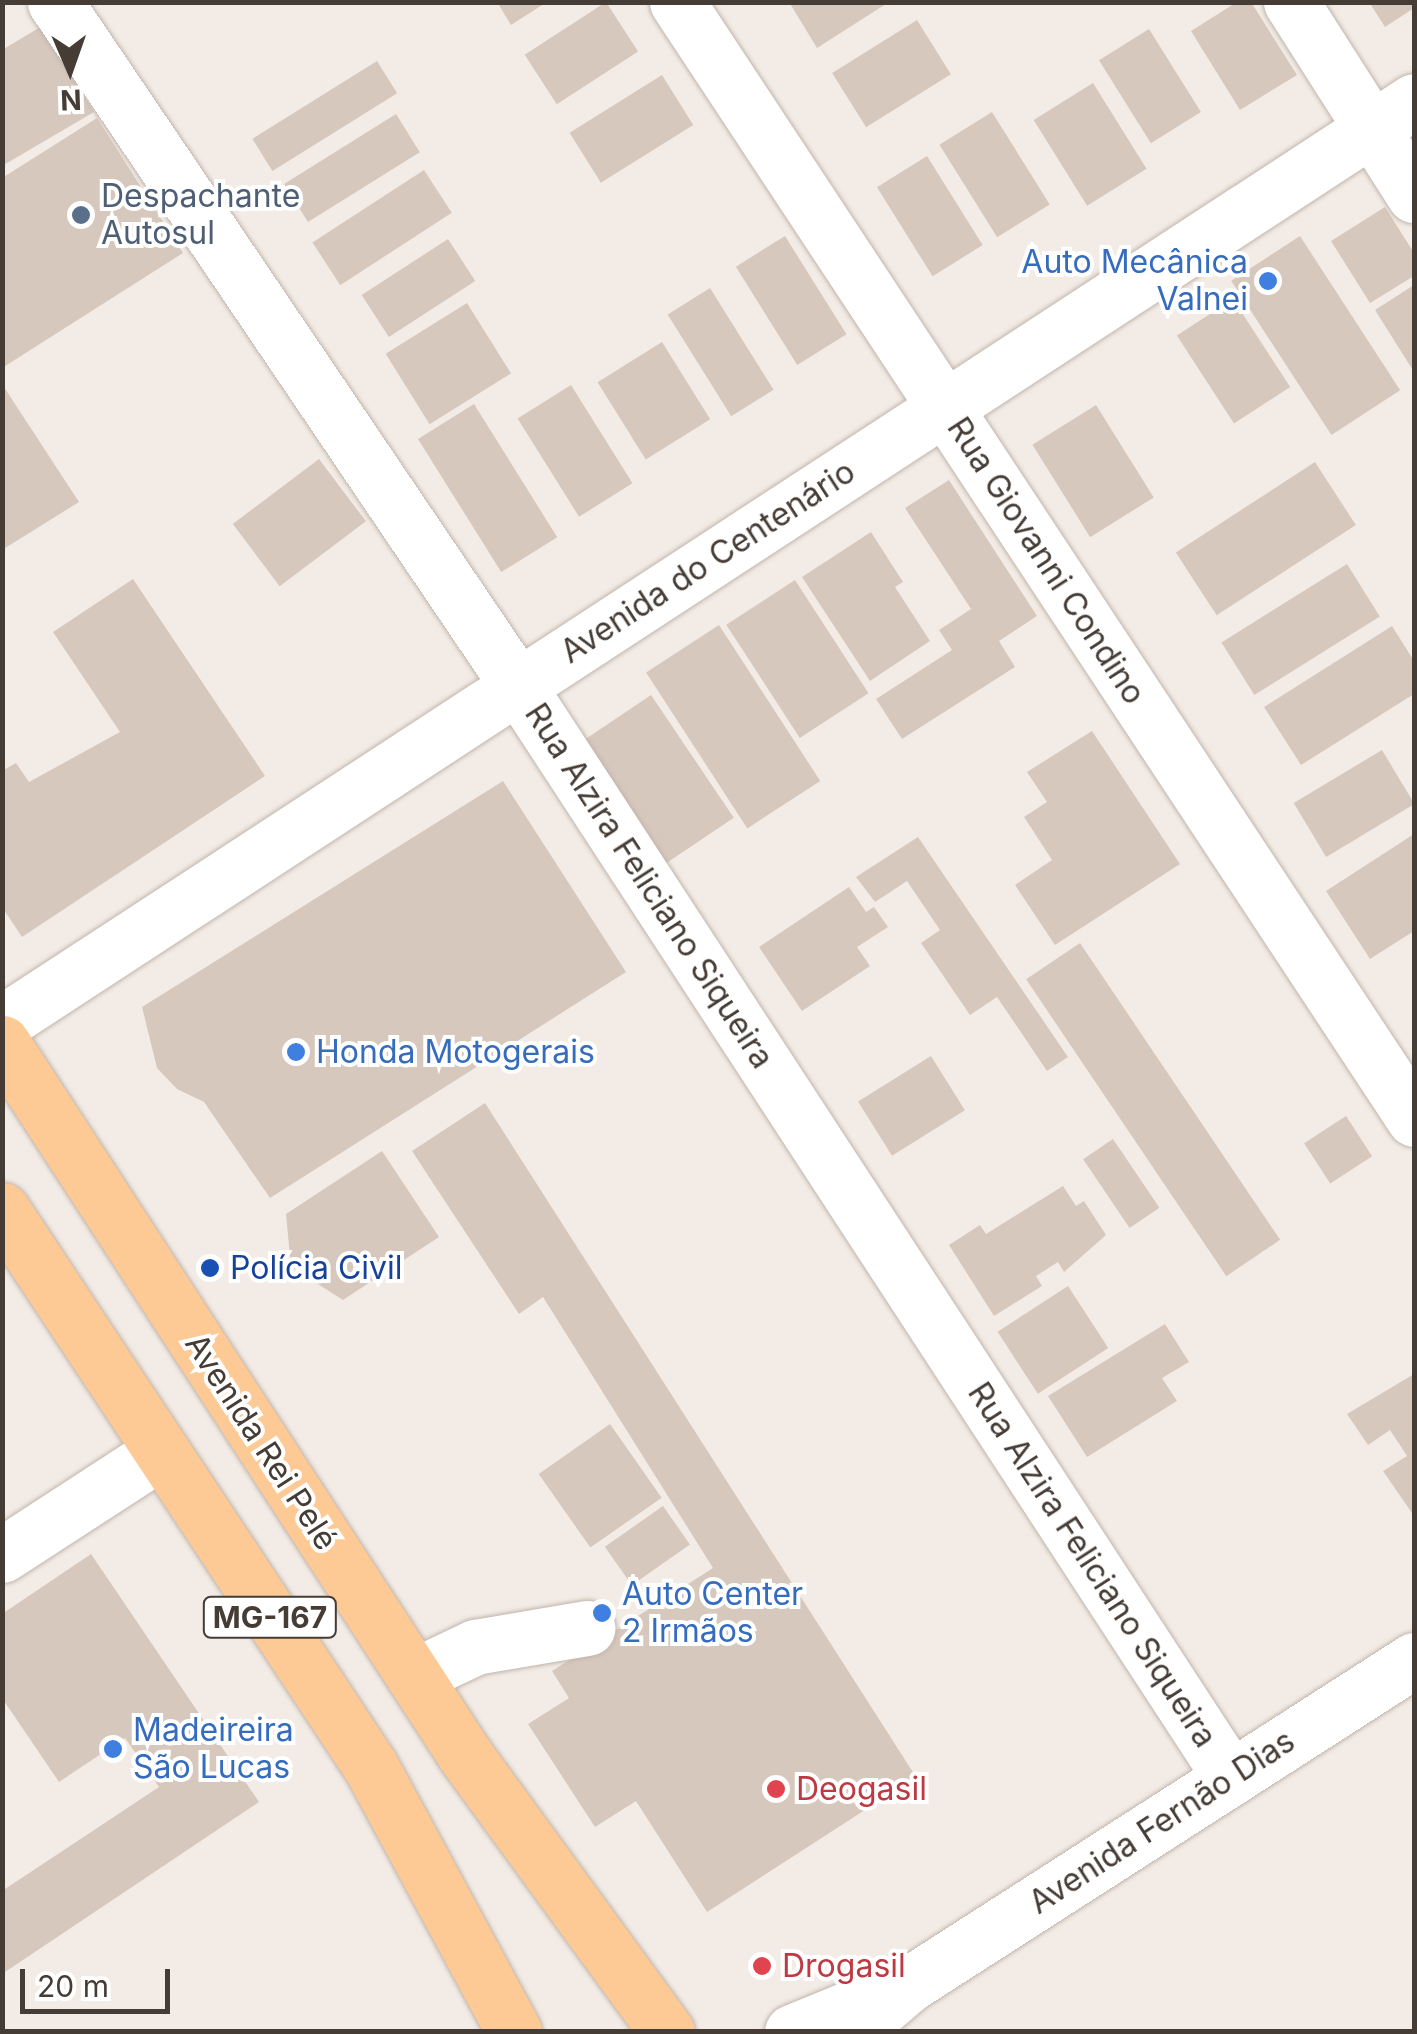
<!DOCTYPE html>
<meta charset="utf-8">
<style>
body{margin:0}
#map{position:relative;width:1417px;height:2034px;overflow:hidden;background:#f3ece6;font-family:Inter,sans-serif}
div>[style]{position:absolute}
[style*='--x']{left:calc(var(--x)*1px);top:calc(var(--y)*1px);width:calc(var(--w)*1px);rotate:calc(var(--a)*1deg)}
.building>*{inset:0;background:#d7c8be;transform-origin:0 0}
.roads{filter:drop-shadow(0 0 2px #c1b5ac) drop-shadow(0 0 2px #c1b5ac)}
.minor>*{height:55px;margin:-27.5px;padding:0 27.5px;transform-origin:27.5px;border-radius:27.5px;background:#fff}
.major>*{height:55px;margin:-27.5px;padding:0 27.5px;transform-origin:27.5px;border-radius:27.5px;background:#fdca95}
.dots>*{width:28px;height:28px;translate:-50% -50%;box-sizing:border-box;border:5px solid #fff;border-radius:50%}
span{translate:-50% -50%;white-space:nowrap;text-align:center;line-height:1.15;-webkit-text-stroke:8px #fff;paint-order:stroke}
.shield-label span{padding:2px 8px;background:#fff;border:2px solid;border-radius:8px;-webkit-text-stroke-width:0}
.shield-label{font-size:30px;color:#453c35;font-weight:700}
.service-label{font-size:32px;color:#4e5e75}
.left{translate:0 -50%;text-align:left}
.shop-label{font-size:32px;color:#366cbe}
.right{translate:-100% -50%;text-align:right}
.street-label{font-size:32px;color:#453c35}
.transit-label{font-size:32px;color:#164399}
.health-label{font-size:32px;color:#be3a42}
.frame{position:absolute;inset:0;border:5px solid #453c35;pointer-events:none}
.north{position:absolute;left:20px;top:20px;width:100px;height:100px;-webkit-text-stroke:8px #fff;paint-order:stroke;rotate:178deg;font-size:28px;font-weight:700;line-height:40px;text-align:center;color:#453c35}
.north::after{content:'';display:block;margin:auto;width:35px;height:45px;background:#453c35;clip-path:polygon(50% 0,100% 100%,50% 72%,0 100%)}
.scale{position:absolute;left:20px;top:1969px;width:150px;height:45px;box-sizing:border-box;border:5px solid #453c35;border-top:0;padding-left:12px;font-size:30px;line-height:35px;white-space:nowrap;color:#453c35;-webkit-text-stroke:8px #fff;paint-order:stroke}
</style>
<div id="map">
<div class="building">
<i style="clip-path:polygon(497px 2px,547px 2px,511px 25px)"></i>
<i style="left:606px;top:2px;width:59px;height:97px;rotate:57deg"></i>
<i style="clip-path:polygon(789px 2px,889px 2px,817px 48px)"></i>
<i style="clip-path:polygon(1237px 2px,1251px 2px,1297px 75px,1240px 110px,1191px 31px)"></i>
<i style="clip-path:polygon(1369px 2px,1414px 2px,1414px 8px,1385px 27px)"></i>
<i style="left:917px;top:20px;width:64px;height:100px;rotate:58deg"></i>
<i style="clip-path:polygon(42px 26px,94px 112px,2px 166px,2px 50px)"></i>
<i style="left:1149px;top:29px;width:98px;height:59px;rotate:58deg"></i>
<i style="left:377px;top:61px;width:38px;height:147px;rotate:58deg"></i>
<i style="left:662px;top:75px;width:59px;height:109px;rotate:58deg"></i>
<i style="left:1093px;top:83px;width:101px;height:70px;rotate:58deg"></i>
<i style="left:992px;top:112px;width:109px;height:62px;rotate:58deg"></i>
<i style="left:396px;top:114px;width:45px;height:132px;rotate:58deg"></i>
<i style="clip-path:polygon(97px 118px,183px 253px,2px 368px,2px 178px)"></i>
<i style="left:927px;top:156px;width:105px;height:59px;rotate:58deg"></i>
<i style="left:424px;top:170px;width:51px;height:133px;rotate:57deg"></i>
<i style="clip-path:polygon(1385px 207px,1414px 253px,1414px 276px,1370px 303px,1331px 241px)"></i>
<i style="left:785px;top:236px;width:116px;height:58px;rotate:58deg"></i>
<i style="left:1300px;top:236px;width:184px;height:82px;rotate:57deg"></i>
<i style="left:448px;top:239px;width:50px;height:103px;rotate:57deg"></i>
<i style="clip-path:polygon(1414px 285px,1414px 372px,1375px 310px)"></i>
<i style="left:710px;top:288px;width:120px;height:50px;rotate:58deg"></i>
<i style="left:1233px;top:299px;width:105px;height:67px;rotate:57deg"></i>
<i style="left:467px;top:303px;width:83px;height:96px;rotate:58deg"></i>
<i style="left:662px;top:342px;width:91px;height:76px;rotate:58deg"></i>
<i style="clip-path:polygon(2px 384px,79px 502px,2px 550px)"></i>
<i style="left:571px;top:385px;width:116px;height:63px;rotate:58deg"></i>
<i style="left:474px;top:404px;width:157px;height:66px;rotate:58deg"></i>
<i style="left:1096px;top:405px;width:109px;height:75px;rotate:58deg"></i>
<i style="left:319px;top:459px;width:78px;height:108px;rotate:53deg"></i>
<i style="left:1315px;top:462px;width:75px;height:166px;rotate:57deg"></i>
<i style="clip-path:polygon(949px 480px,1037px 616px,999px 641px,1015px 667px,902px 739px,876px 699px,952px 650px,939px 630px,971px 609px,905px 508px)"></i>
<i style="clip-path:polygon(871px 532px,903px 582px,895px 587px,930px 641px,870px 681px,802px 577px)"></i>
<i style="left:1347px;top:564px;width:62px;height:148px;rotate:58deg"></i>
<i style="clip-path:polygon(133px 579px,265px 776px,22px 937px,2px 907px,2px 771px,16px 763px,29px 782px,120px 732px,53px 632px)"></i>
<i style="left:795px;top:580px;width:135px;height:82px;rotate:57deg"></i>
<i style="left:719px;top:625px;width:186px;height:87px;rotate:57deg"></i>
<i style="clip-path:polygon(1392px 626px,1414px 661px,1414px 694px,1301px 765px,1264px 707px)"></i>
<i style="left:651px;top:695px;width:148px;height:82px;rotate:56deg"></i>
<i style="clip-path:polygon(1092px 731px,1180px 864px,1055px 945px,1015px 885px,1052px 860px,1024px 817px,1047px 802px,1027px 772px)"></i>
<i style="left:1382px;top:750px;width:63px;height:103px;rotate:59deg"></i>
<i style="clip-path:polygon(503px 781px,626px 972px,270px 1198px,204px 1102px,177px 1089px,157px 1068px,142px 1007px)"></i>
<i style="clip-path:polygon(1414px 834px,1414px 931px,1370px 959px,1326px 891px)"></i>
<i style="clip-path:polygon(918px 837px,1068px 1057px,1047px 1071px,997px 997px,970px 1015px,921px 943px,940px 930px,907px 881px,875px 902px,856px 877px)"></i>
<i style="clip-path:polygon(849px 887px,866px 912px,874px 907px,888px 927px,857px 947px,870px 966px,802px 1011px,759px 947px)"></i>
<i style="left:1080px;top:943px;width:358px;height:65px;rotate:56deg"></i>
<i style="left:931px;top:1056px;width:64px;height:86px;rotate:58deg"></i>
<i style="clip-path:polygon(485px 1103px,916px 1777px,707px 1912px,636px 1801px,595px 1827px,528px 1724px,569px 1698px,552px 1671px,713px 1568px,543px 1297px,519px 1314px,412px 1151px)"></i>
<i style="left:1346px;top:1116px;width:48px;height:50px;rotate:57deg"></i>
<i style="left:1113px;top:1139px;width:83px;height:36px;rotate:56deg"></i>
<i style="clip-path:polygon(382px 1151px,439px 1237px,343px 1300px,291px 1267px,286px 1214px)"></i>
<i style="clip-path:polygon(1063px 1186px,1076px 1206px,1084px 1201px,1106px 1235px,1064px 1272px,1058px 1262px,1036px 1276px,1042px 1286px,994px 1316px,949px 1245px,980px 1225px,986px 1234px)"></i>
<i style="left:1068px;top:1286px;width:74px;height:84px;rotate:57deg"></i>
<i style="clip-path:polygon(1165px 1324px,1189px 1362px,1162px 1378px,1177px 1401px,1087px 1457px,1048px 1396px)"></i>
<i style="clip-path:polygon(1414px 1374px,1414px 1516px,1383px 1471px,1407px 1456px,1390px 1430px,1368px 1445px,1347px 1414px)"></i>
<i style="left:610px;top:1424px;width:90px;height:87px;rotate:55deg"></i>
<i style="left:663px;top:1506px;width:47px;height:71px;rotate:55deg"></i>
<i style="clip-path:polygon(91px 1554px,259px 1802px,2px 1974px,2px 1891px,159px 1787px,125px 1738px,59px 1782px,2px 1698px,2px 1614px)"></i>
</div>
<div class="roads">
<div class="minor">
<i style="--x:55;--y:2;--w:826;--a:55.91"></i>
<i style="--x:518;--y:686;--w:1304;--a:56.86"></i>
<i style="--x:677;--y:2;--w:1338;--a:56.58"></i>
<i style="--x:1291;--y:2;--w:229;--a:57.5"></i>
<i style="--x:2;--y:1023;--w:1686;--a:-33.14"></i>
<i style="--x:2;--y:1555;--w:187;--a:-33"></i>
<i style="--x:414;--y:1676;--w:68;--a:-25.4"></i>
<i style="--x:475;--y:1647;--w:114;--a:-9.6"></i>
<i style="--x:792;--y:2032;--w:103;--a:-22.3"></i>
<i style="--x:853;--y:2032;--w:72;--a:-40.5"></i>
<i style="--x:908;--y:1985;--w:601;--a:-32.71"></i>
</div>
<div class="major">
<i style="--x:2;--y:1043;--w:849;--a:56.96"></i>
<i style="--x:465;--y:1755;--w:343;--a:53.9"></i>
<i style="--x:2;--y:1210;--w:668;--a:56.48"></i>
<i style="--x:371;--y:1767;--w:301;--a:61.6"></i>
</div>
</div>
<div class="dots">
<i style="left:81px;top:215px;background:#5c6f8a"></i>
<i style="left:1268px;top:281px;background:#3f7fe0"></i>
<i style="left:296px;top:1052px;background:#3f7fe0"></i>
<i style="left:210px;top:1268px;background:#1a4fb4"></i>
<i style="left:602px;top:1613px;background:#3f7fe0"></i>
<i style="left:113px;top:1749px;background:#3f7fe0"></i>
<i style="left:776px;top:1789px;background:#e0444e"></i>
<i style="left:762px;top:1966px;background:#e0444e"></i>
</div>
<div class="shield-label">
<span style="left:270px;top:1617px">MG-167</span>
</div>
<div class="service-label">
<span class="left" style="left:101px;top:215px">Despachante<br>Autosul</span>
</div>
<div class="shop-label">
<span class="right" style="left:1248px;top:281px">Auto Mecânica<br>Valnei</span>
<span class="left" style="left:316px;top:1052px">Honda Motogerais</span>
<span class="left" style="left:622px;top:1613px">Auto Center<br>2 Irmãos</span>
<span class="left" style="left:133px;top:1749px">Madeireira<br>São Lucas</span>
</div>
<div class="street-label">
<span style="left:1046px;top:561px;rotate:57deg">Rua Giovanni Condino</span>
<span style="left:708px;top:562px;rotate:-33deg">Avenida do Centenário</span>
<span style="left:649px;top:886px;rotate:57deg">Rua Alzira Feliciano Siqueira</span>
<span style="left:261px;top:1442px;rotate:57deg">Avenida Rei Pelé</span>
<span style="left:1092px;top:1565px;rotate:57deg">Rua Alzira Feliciano Siqueira</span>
<span style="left:1162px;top:1822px;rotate:-33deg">Avenida Fernão Dias</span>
</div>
<div class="transit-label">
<span class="left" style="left:230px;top:1268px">Polícia Civil</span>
</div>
<div class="health-label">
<span class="left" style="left:796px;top:1789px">Deogasil</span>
<span class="left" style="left:782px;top:1966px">Drogasil</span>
</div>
<div class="frame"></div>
<div class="north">N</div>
<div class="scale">20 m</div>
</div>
